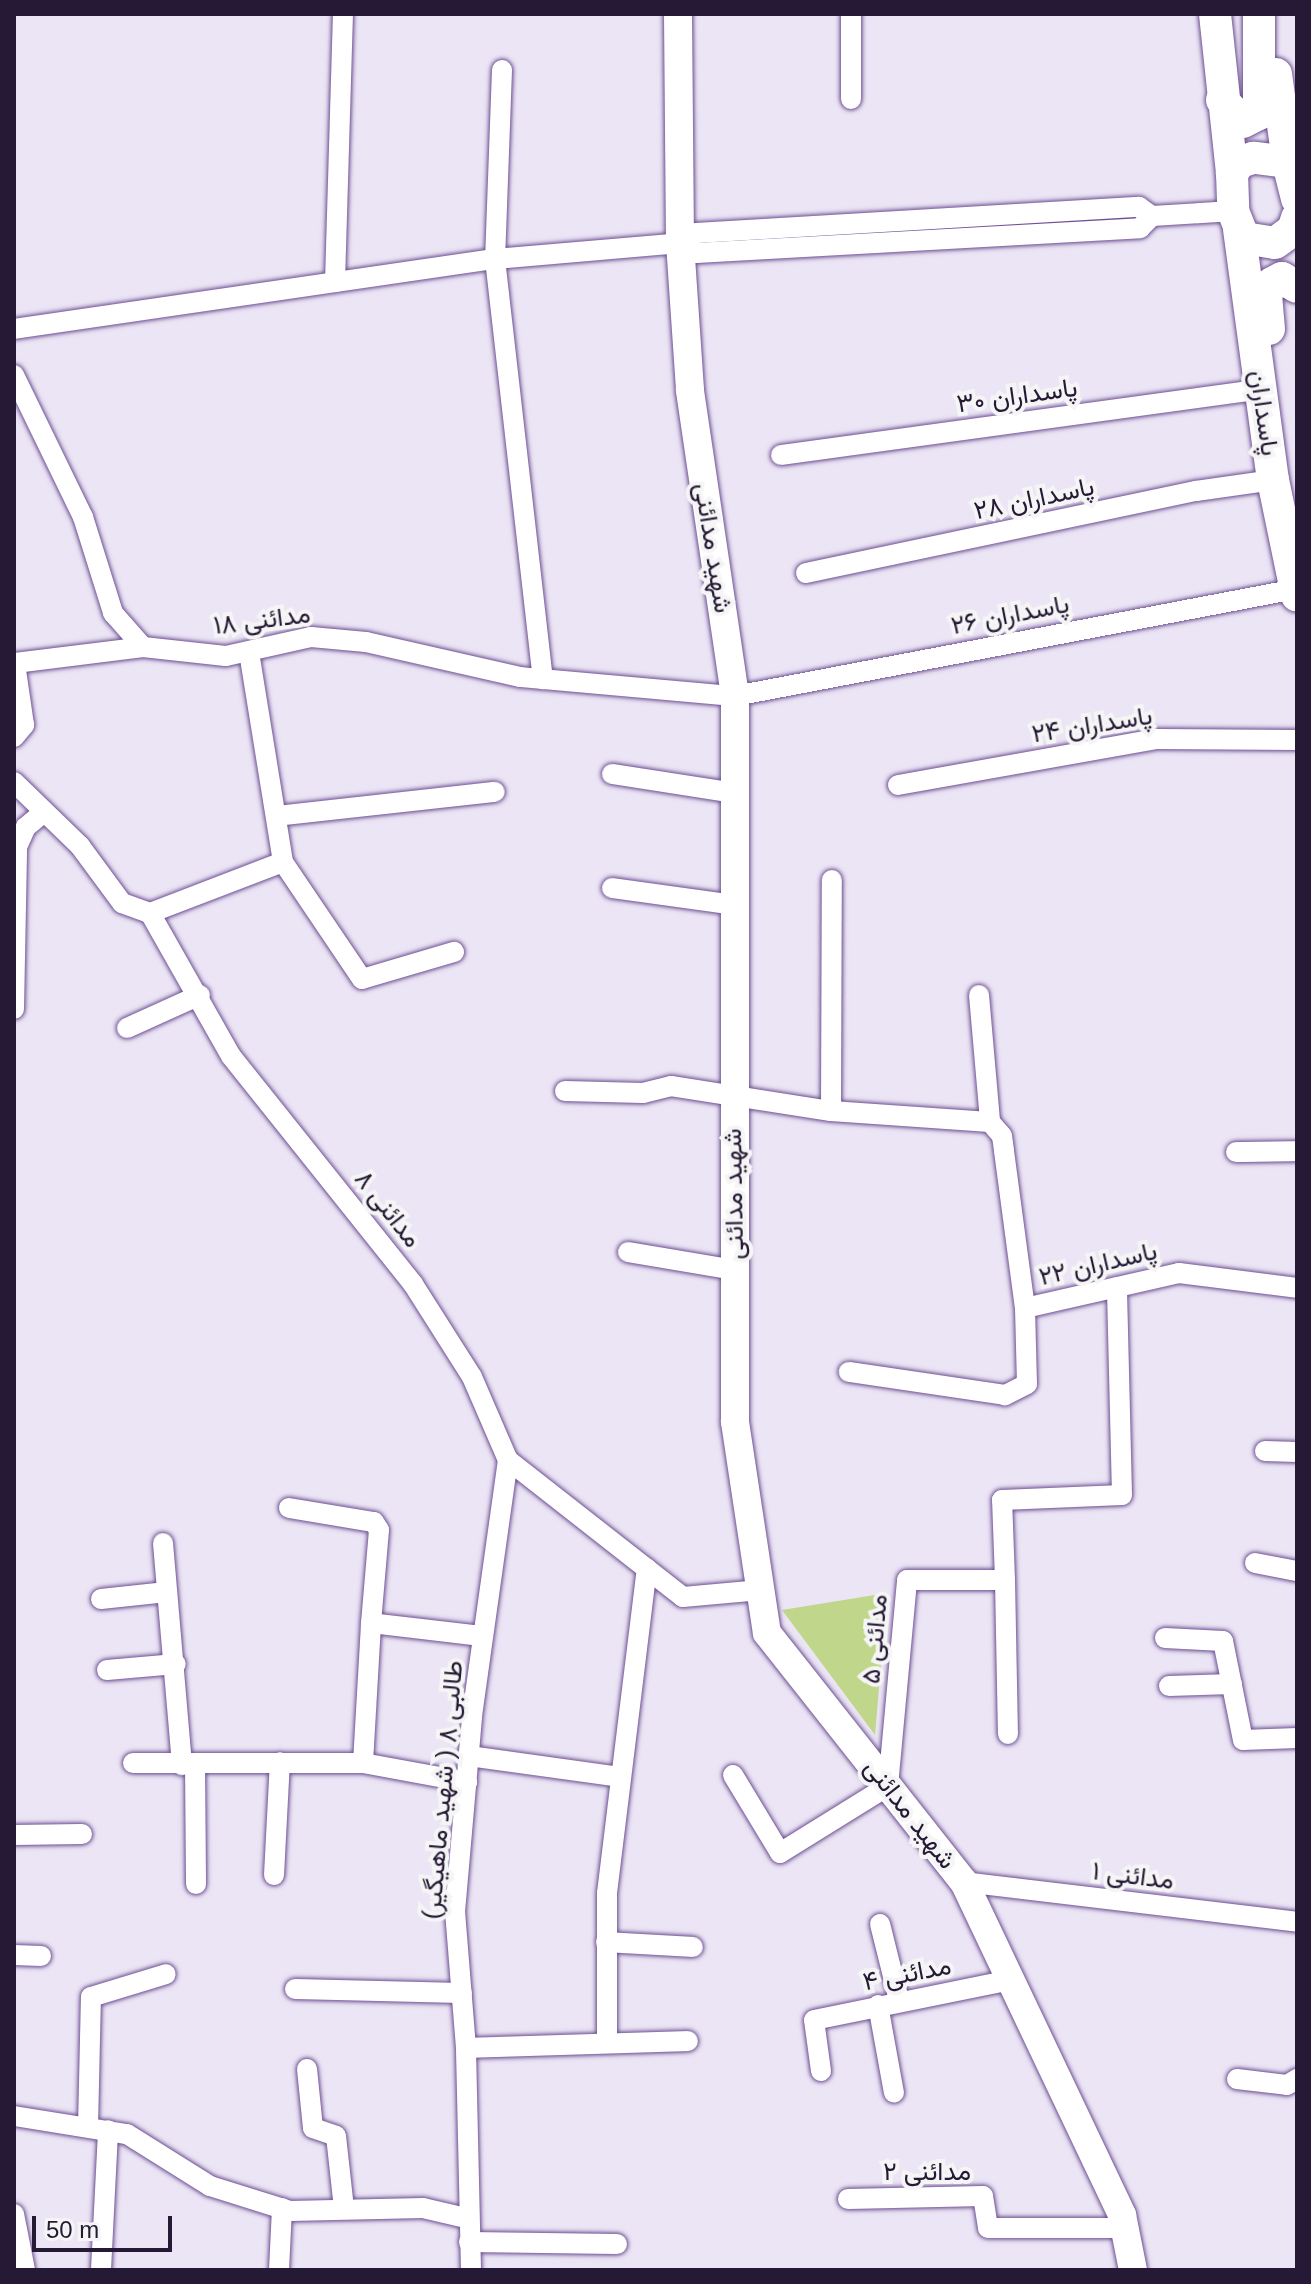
<!DOCTYPE html>
<meta charset="utf-8">
<style>
body{margin:0}
#map{position:relative;width:1311px;height:2284px;overflow:hidden;background:#ebe5f5;font-family:Arial,Vazirmatn,sans-serif}
div>[style]{position:absolute}
[style*='--x']{left:calc(var(--x)*1px);top:calc(var(--y)*1px);width:calc(var(--w)*1px);rotate:calc(var(--a)*1deg)}
.green>*{inset:0;background:#c0d78b}
.roads{filter:drop-shadow(0 0 2px #6d4f93) drop-shadow(0 0 2px #6d4f93)}
.street>*{height:20px;margin:-10px;padding:0 10px;transform-origin:10px;border-radius:10px;background:#fff}
.secondary>*{height:28px;margin:-14px;padding:0 14px;transform-origin:14px;border-radius:14px;background:#fff}
.primary>*{height:32px;margin:-16px;padding:0 16px;transform-origin:16px;border-radius:16px;background:#fff}
span{translate:-50% -50%;white-space:nowrap;text-align:center;line-height:1.15;-webkit-text-stroke:8px #f5f5f5;paint-order:stroke}
.street-label{font-size:26px;color:#251935}
.frame{position:absolute;inset:0;border:16px solid #251935;pointer-events:none}
.scale{position:absolute;left:32px;top:2216px;width:140px;height:36px;box-sizing:border-box;border:4px solid #251935;border-top:0;padding-left:10px;font-size:24px;line-height:28px;white-space:nowrap;color:#251935;-webkit-text-stroke:6px #f5f5f5;paint-order:stroke}
</style>
<div id="map">
<div class="green">
<i style="clip-path:polygon(887px 1593px,875px 1735px,782px 1610px)"></i>
</div>
<div class="roads">
<div class="street">
<i style="--x:851;--y:14;--w:85;--a:90"></i>
<i style="--x:502;--y:70;--w:189;--a:92.1"></i>
<i style="--x:495;--y:259;--w:423;--a:83.5"></i>
<i style="--x:680;--y:243;--w:19;--a:32"></i>
<i style="--x:696;--y:253;--w:445;--a:-3.2"></i>
<i style="--x:1140;--y:228;--w:17;--a:-45"></i>
<i style="--x:335;--y:282;--w:268;--a:-88.3"></i>
<i style="--x:14;--y:329;--w:486;--a:-8.3"></i>
<i style="--x:495;--y:259;--w:186;--a:-4.9"></i>
<i style="--x:680;--y:243;--w:19;--a:-32"></i>
<i style="--x:696;--y:233;--w:444;--a:-3.4"></i>
<i style="--x:1139;--y:207;--w:16;--a:35"></i>
<i style="--x:1152;--y:216;--w:81;--a:-3.5"></i>
<i style="--x:14;--y:375;--w:158;--a:64.1"></i>
<i style="--x:83;--y:517;--w:101;--a:72.6"></i>
<i style="--x:113;--y:613;--w:45;--a:48.6"></i>
<i style="--x:143;--y:647;--w:83;--a:6.2"></i>
<i style="--x:226;--y:656;--w:87;--a:-12.6"></i>
<i style="--x:311;--y:637;--w:55;--a:5.2"></i>
<i style="--x:366;--y:642;--w:158;--a:12.8"></i>
<i style="--x:520;--y:677;--w:216;--a:5.1"></i>
<i style="--x:735;--y:696;--w:571;--a:-10.8"></i>
<i style="--x:781;--y:455;--w:485;--a:-7.8"></i>
<i style="--x:806;--y:573;--w:399;--a:-11.9"></i>
<i style="--x:1196;--y:491;--w:78;--a:-8.1"></i>
<i style="--x:14;--y:737;--w:16;--a:-50"></i>
<i style="--x:24;--y:725;--w:63;--a:-98.3"></i>
<i style="--x:15;--y:663;--w:129;--a:-7.1"></i>
<i style="--x:612;--y:774;--w:124;--a:8.8"></i>
<i style="--x:14;--y:782;--w:92;--a:44.1"></i>
<i style="--x:80;--y:846;--w:71;--a:53.6"></i>
<i style="--x:122;--y:903;--w:30;--a:20"></i>
<i style="--x:150;--y:913;--w:164;--a:60.5"></i>
<i style="--x:231;--y:1056;--w:292;--a:51.4"></i>
<i style="--x:413;--y:1284;--w:110;--a:57.6"></i>
<i style="--x:472;--y:1377;--w:90;--a:66.6"></i>
<i style="--x:508;--y:1460;--w:222;--a:38.1"></i>
<i style="--x:683;--y:1597;--w:78;--a:-5.1"></i>
<i style="--x:898;--y:785;--w:263;--a:-10.1"></i>
<i style="--x:1157;--y:739;--w:140;--a:0.4"></i>
<i style="--x:276;--y:816;--w:220;--a:-6.3"></i>
<i style="--x:283;--y:862;--w:141;--a:56"></i>
<i style="--x:362;--y:979;--w:96;--a:-16.4"></i>
<i style="--x:612;--y:888;--w:124;--a:7.9"></i>
<i style="--x:150;--y:913;--w:142;--a:-21"></i>
<i style="--x:283;--y:862;--w:212;--a:-99.2"></i>
<i style="--x:979;--y:995;--w:127;--a:85"></i>
<i style="--x:14;--y:1009;--w:162;--a:-88.9"></i>
<i style="--x:17;--y:847;--w:22;--a:-66"></i>
<i style="--x:26;--y:827;--w:23;--a:-40"></i>
<i style="--x:127;--y:1028;--w:80;--a:-24.3"></i>
<i style="--x:565;--y:1091;--w:78;--a:1.5"></i>
<i style="--x:643;--y:1093;--w:29;--a:-14"></i>
<i style="--x:671;--y:1086;--w:162;--a:8.9"></i>
<i style="--x:831;--y:1111;--w:159;--a:4"></i>
<i style="--x:990;--y:1122;--w:18;--a:49"></i>
<i style="--x:1002;--y:1136;--w:15;--a:82"></i>
<i style="--x:1004;--y:1151;--w:158;--a:82.4"></i>
<i style="--x:1025;--y:1308;--w:76;--a:88.5"></i>
<i style="--x:1027;--y:1384;--w:25;--a:153"></i>
<i style="--x:1005;--y:1395;--w:158;--a:-171.6"></i>
<i style="--x:831;--y:1111;--w:231;--a:-89.8"></i>
<i style="--x:1236;--y:1152;--w:61;--a:-0.9"></i>
<i style="--x:628;--y:1252;--w:108;--a:9.6"></i>
<i style="--x:1025;--y:1308;--w:158;--a:-12.8"></i>
<i style="--x:1179;--y:1273;--w:119;--a:7.2"></i>
<i style="--x:1265;--y:1451;--w:32;--a:2"></i>
<i style="--x:289;--y:1508;--w:86;--a:9.4"></i>
<i style="--x:374;--y:1522;--w:9;--a:58"></i>
<i style="--x:379;--y:1530;--w:93;--a:94.9"></i>
<i style="--x:163;--y:1543;--w:223;--a:85.1"></i>
<i style="--x:1255;--y:1563;--w:43;--a:10.8"></i>
<i style="--x:1005;--y:1580;--w:154;--a:88.9"></i>
<i style="--x:101;--y:1599;--w:66;--a:-6.1"></i>
<i style="--x:1165;--y:1638;--w:58;--a:3"></i>
<i style="--x:1223;--y:1641;--w:101;--a:78.6"></i>
<i style="--x:1243;--y:1740;--w:54;--a:-2.1"></i>
<i style="--x:107;--y:1670;--w:69;--a:-5"></i>
<i style="--x:1169;--y:1686;--w:63;--a:-1.8"></i>
<i style="--x:469;--y:1756;--w:152;--a:7.9"></i>
<i style="--x:133;--y:1763;--w:230;--a:0"></i>
<i style="--x:363;--y:1763;--w:106;--a:10.4"></i>
<i style="--x:363;--y:1763;--w:140;--a:-86.7"></i>
<i style="--x:371;--y:1623;--w:112;--a:6.7"></i>
<i style="--x:195;--y:1765;--w:119;--a:89.5"></i>
<i style="--x:733;--y:1775;--w:91;--a:58.9"></i>
<i style="--x:780;--y:1853;--w:127;--a:-31.8"></i>
<i style="--x:888;--y:1786;--w:207;--a:-84.7"></i>
<i style="--x:907;--y:1580;--w:98;--a:0"></i>
<i style="--x:1005;--y:1580;--w:80;--a:-92.1"></i>
<i style="--x:1002;--y:1500;--w:120;--a:-2.4"></i>
<i style="--x:1122;--y:1495;--w:208;--a:-91.4"></i>
<i style="--x:14;--y:1835;--w:68;--a:-0.8"></i>
<i style="--x:274;--y:1875;--w:113;--a:-87"></i>
<i style="--x:964;--y:1882;--w:335;--a:6.8"></i>
<i style="--x:880;--y:1924;--w:78;--a:76"></i>
<i style="--x:606;--y:1942;--w:87;--a:3.3"></i>
<i style="--x:14;--y:1955;--w:27;--a:2"></i>
<i style="--x:295;--y:1989;--w:167;--a:1.4"></i>
<i style="--x:878;--y:2005;--w:89;--a:79.7"></i>
<i style="--x:607;--y:2041;--w:148;--a:-90"></i>
<i style="--x:607;--y:1893;--w:327;--a:-83"></i>
<i style="--x:466;--y:2048;--w:222;--a:-1.8"></i>
<i style="--x:307;--y:2069;--w:59;--a:84.2"></i>
<i style="--x:313;--y:2128;--w:24;--a:19"></i>
<i style="--x:336;--y:2136;--w:73;--a:83.7"></i>
<i style="--x:821;--y:2071;--w:51;--a:-97.8"></i>
<i style="--x:814;--y:2020;--w:200;--a:-11.5"></i>
<i style="--x:1237;--y:2079;--w:50;--a:6.8"></i>
<i style="--x:1287;--y:2085;--w:12;--a:-31"></i>
<i style="--x:14;--y:2116;--w:114;--a:9.1"></i>
<i style="--x:127;--y:2134;--w:98;--a:32.1"></i>
<i style="--x:210;--y:2186;--w:84;--a:17.4"></i>
<i style="--x:290;--y:2211;--w:133;--a:-1.3"></i>
<i style="--x:423;--y:2208;--w:44;--a:13.1"></i>
<i style="--x:88;--y:2127;--w:130;--a:-88.7"></i>
<i style="--x:91;--y:1997;--w:78;--a:-17"></i>
<i style="--x:848;--y:2199;--w:135;--a:-1.3"></i>
<i style="--x:983;--y:2196;--w:32;--a:81"></i>
<i style="--x:988;--y:2228;--w:137;--a:0"></i>
<i style="--x:14;--y:2214;--w:57;--a:78.9"></i>
<i style="--x:469;--y:2242;--w:148;--a:0.8"></i>
<i style="--x:101;--y:2270;--w:140;--a:-87.1"></i>
<i style="--x:279;--y:2270;--w:62;--a:-87.2"></i>
<i style="--x:471;--y:2270;--w:222;--a:-91.3"></i>
<i style="--x:466;--y:2048;--w:136;--a:-94.6"></i>
<i style="--x:455;--y:1912;--w:197;--a:-85"></i>
<i style="--x:472;--y:1716;--w:259;--a:-82"></i>
</div>
<div class="secondary">
<i style="--x:678;--y:14;--w:229;--a:89.5"></i>
<i style="--x:680;--y:243;--w:148;--a:86.1"></i>
<i style="--x:690;--y:391;--w:308;--a:81.6"></i>
<i style="--x:735;--y:696;--w:726;--a:90"></i>
<i style="--x:735;--y:1422;--w:213;--a:81.4"></i>
<i style="--x:767;--y:1633;--w:318;--a:51.7"></i>
<i style="--x:964;--y:1882;--w:369;--a:64.6"></i>
<i style="--x:1122;--y:2215;--w:56;--a:78.7"></i>
</div>
<div class="primary">
<i style="--x:1215;--y:14;--w:160;--a:83.9"></i>
<i style="--x:1276;--y:74;--w:89;--a:82.2"></i>
<i style="--x:1222;--y:100;--w:30;--a:46"></i>
<i style="--x:1243;--y:122;--w:18;--a:-27"></i>
<i style="--x:1259;--y:114;--w:100;--a:-90"></i>
<i style="--x:1297;--y:199;--w:38;--a:-104"></i>
<i style="--x:1288;--y:162;--w:35;--a:-173"></i>
<i style="--x:1253;--y:158;--w:14;--a:163"></i>
<i style="--x:1240;--y:162;--w:14;--a:126"></i>
<i style="--x:1232;--y:173;--w:38;--a:88"></i>
<i style="--x:1233;--y:211;--w:29;--a:68"></i>
<i style="--x:1244;--y:238;--w:31;--a:9"></i>
<i style="--x:1275;--y:243;--w:22;--a:-36"></i>
<i style="--x:1293;--y:230;--w:13;--a:-72"></i>
<i style="--x:1239;--y:229;--w:253;--a:82.3"></i>
<i style="--x:1273;--y:480;--w:118;--a:78.3"></i>
<i style="--x:1269;--y:329;--w:34;--a:-95"></i>
<i style="--x:1266;--y:295;--w:13;--a:-63"></i>
<i style="--x:1272;--y:283;--w:11;--a:-27"></i>
<i style="--x:1282;--y:278;--w:17;--a:31"></i>
</div>
</div>
<div class="street-label">
<span style="left:1017px;top:396px;rotate:-8deg">پاسداران ۳۰</span>
<span style="left:1264px;top:413px;rotate:82deg">پاسداران</span>
<span style="left:1034px;top:499px;rotate:-12deg">پاسداران ۲۸</span>
<span style="left:713px;top:548px;rotate:81deg">شهید مدائنی</span>
<span style="left:1010px;top:615px;rotate:-11deg">پاسداران ۲۶</span>
<span style="left:262px;top:620px;rotate:-7deg">مدائنی ۱۸</span>
<span style="left:1092px;top:725px;rotate:-9deg">پاسداران ۲۴</span>
<span style="left:734px;top:1194px;rotate:-91deg">شهید مدائنی</span>
<span style="left:388px;top:1209px;rotate:52deg">مدائنی ۸</span>
<span style="left:1098px;top:1264px;rotate:-13deg">پاسداران ۲۲</span>
<span style="left:875px;top:1639px;rotate:-85deg">مدائنی ۵</span>
<span style="left:443px;top:1790px;rotate:-85deg">طالبی ۸ ( شهید ماهیگیر)</span>
<span style="left:910px;top:1814px;rotate:52deg">شهید مدائنی</span>
<span style="left:1133px;top:1876px;rotate:7deg">مدائنی ۱</span>
<span style="left:907px;top:1974px;rotate:-11deg">مدائنی ۴</span>
<span style="left:927px;top:2172px">مدائنی ۲</span>
</div>
<div class="frame"></div>
<div class="scale">50 m</div>
</div>
